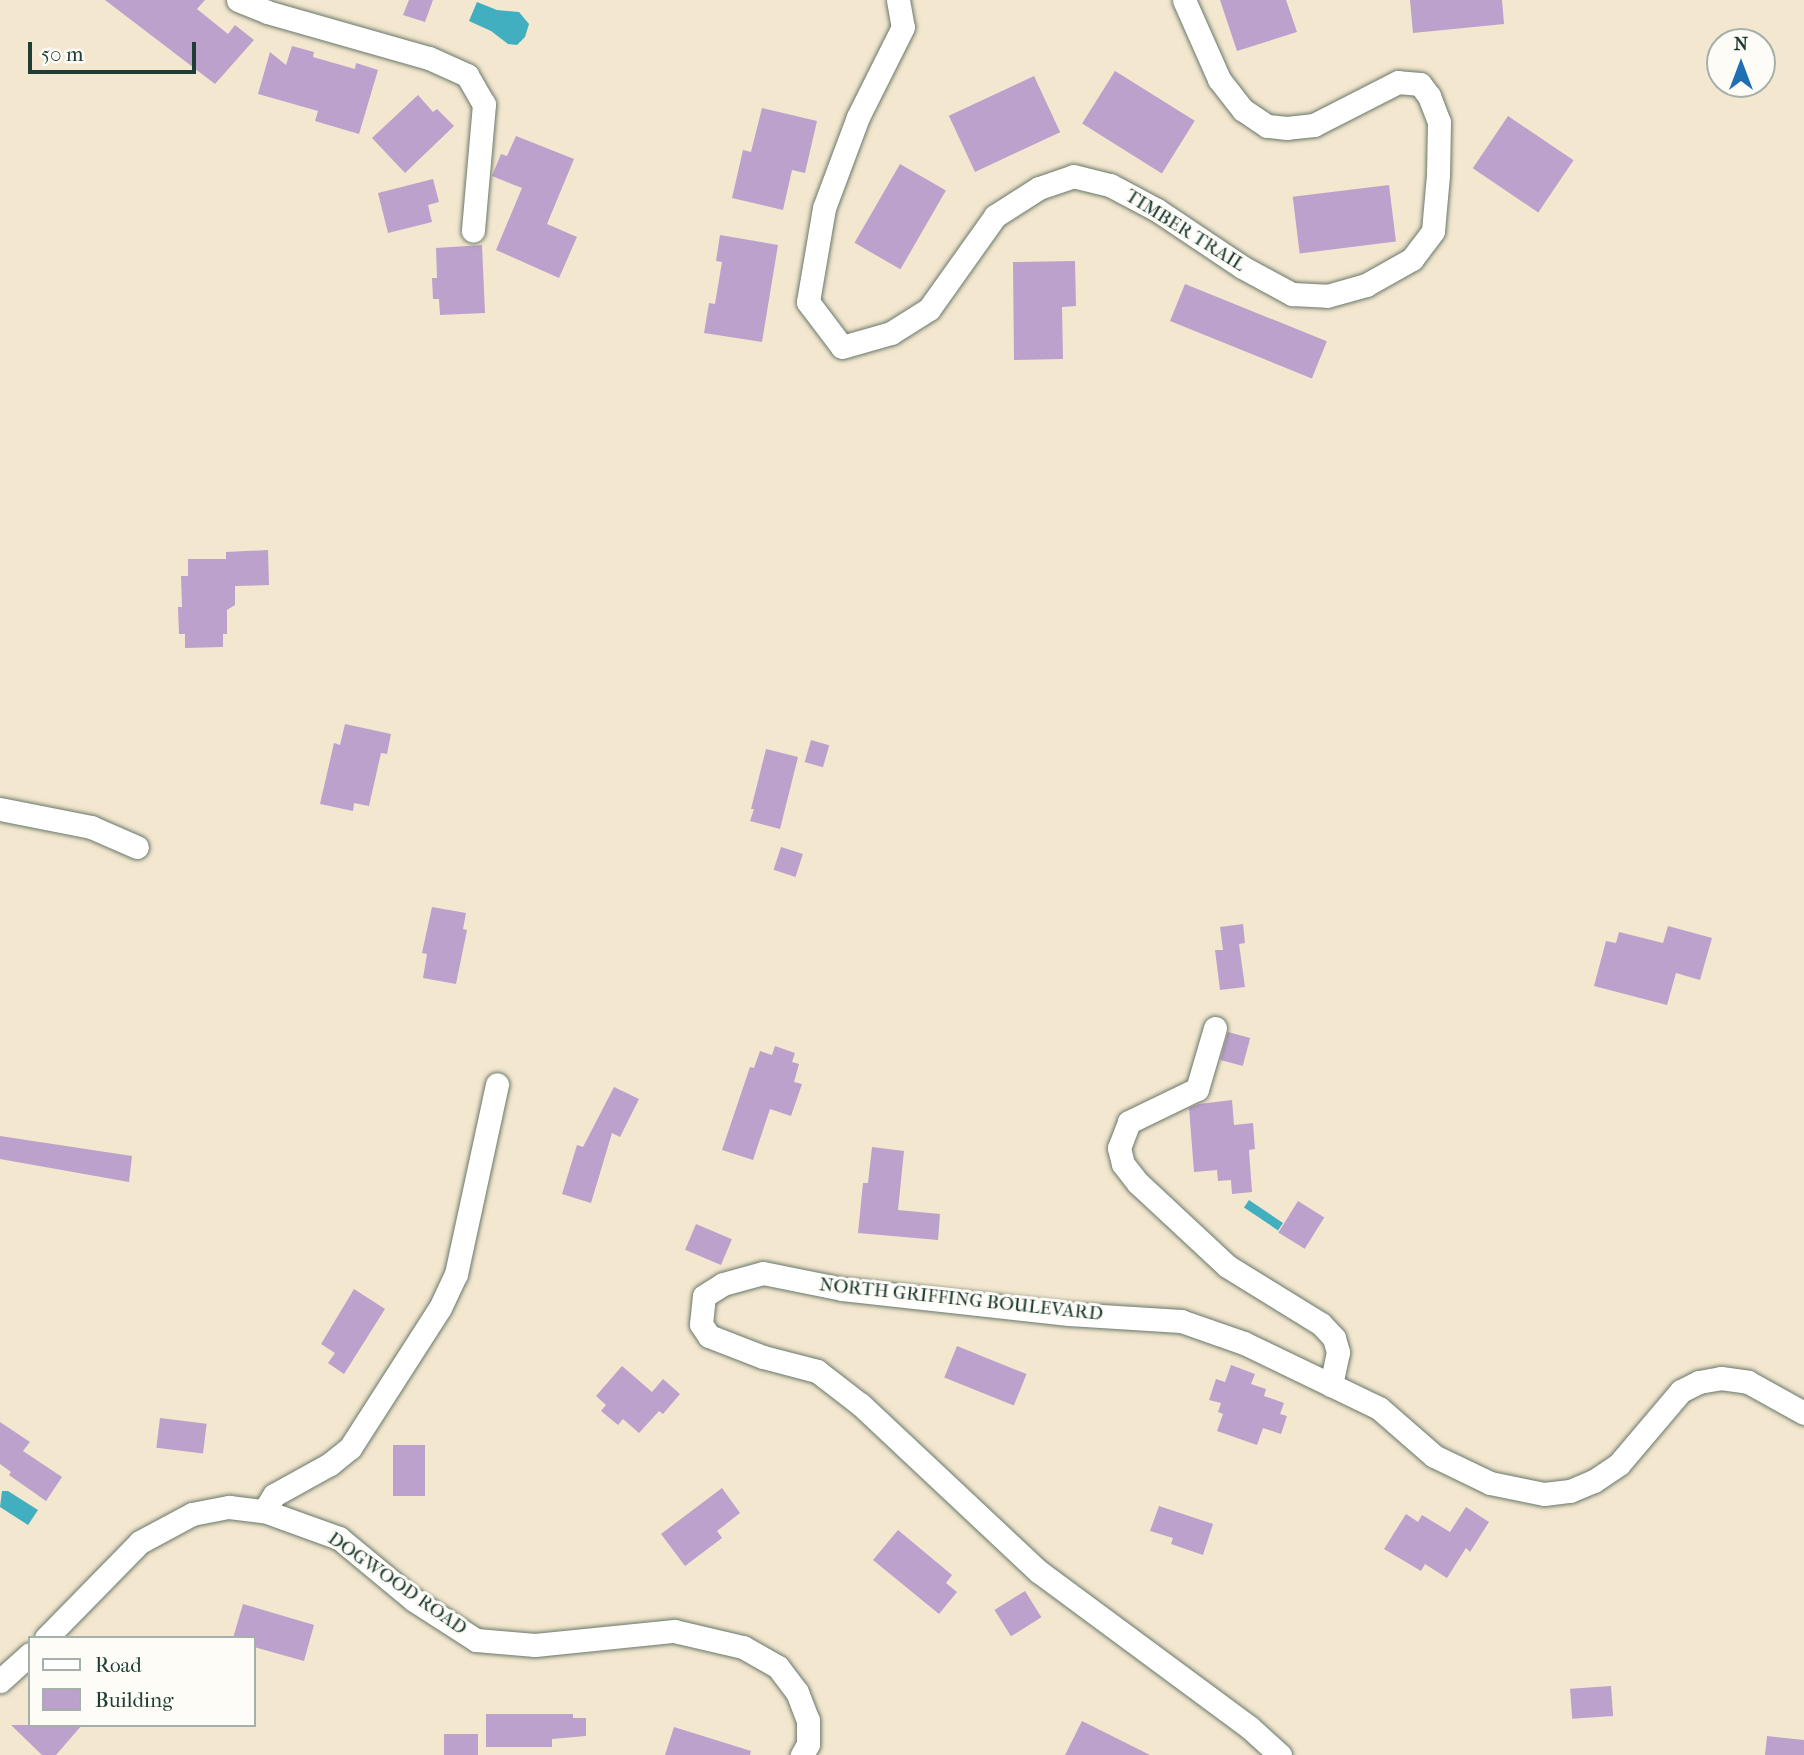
<!DOCTYPE html>
<style>
body{margin:0}
#map{position:relative;width:1804px;height:1755px;overflow:hidden;background:#f3e7cf;font-family:"IM FELL French Canon",serif}
div>[style]{position:absolute}
[style*='--x']{left:calc(var(--x)*1px);top:calc(var(--y)*1px);width:calc(var(--w)*1px);rotate:calc(var(--a)*1deg)}
.water>*{inset:0;background:#42afc0;transform-origin:0 0}
.building>*{inset:0;background:#bca1cd;transform-origin:0 0}
.roads{filter:drop-shadow(0 0 2px #69786a) drop-shadow(0 0 2px #69786a)}
.minor>*{height:23px;margin:-11.5px;padding:0 11.5px;transform-origin:11.5px;border-radius:11.5px;background:#fff}
span{translate:-50% -50%;white-space:nowrap;text-align:center;line-height:1.15;-webkit-text-stroke:6px #fdfcf7;paint-order:stroke}
.street-label{font-size:19px;color:#1f3d34}
.legend{position:absolute;left:28px;top:1636px;width:228px;height:91px;box-sizing:border-box;background:#fdfcf7;border:2px solid #a4b0a9;margin:0;padding:9px 12px;list-style:none;font-size:21px;color:#1f3d34}
.legend li{display:flex;align-items:center;gap:14px;height:35px}
.legend b{width:35px;border:2px solid #a4b0a9}
.north{position:absolute;left:1706px;top:28px;width:70px;height:70px;box-sizing:border-box;background:#fdfcf7;border:2px solid #a4b0a9;border-radius:50%;rotate:0deg;font-size:19px;font-weight:700;line-height:28px;text-align:center;color:#1f3d34}
.north::after{content:'';display:block;margin:auto;width:24px;height:32px;background:#1f6fb2;clip-path:polygon(50% 0,100% 100%,50% 72%,0 100%)}
.scale{position:absolute;left:28px;top:42px;width:168px;height:32px;box-sizing:border-box;border:4px solid #1f3d34;border-top:0;padding-left:9px;font-size:21px;line-height:24px;white-space:nowrap;color:#1f3d34;-webkit-text-stroke:5px #fdfcf7;paint-order:stroke}
</style>
<div id="map">
<div class="water">
<i style="clip-path:polygon(477px 2px,497px 10px,519px 12px,529px 24px,525px 37px,517px 45px,508px 44px,491px 31px,469px 21px)"></i>
<i style="left:1249px;top:1200px;width:41px;height:9px;rotate:34deg"></i>
<i style="clip-path:polygon(2px 1491px,8px 1491px,38px 1510px,28px 1525px,0 1507px)"></i>
</div>
<div class="building">
<i style="clip-path:polygon(105px 0,205px 0,197px 9px,228px 34px,235px 25px,254px 40px,215px 84px)"></i>
<i style="clip-path:polygon(409px 0,433px 0,425px 22px,403px 15px)"></i>
<i style="clip-path:polygon(1220px 0,1286px 0,1297px 32px,1237px 51px)"></i>
<i style="clip-path:polygon(1410px 0,1502px 0,1504px 24px,1413px 33px)"></i>
<i style="clip-path:polygon(292px 46px,314px 52px,313px 57px,355px 69px,356px 63px,378px 70px,359px 134px,315px 121px,318px 111px,258px 94px,270px 52px,286px 65px)"></i>
<i style="left:1115px;top:71px;width:94px;height:62px;rotate:32deg"></i>
<i style="left:1034px;top:76px;width:62px;height:94px;rotate:65deg"></i>
<i style="clip-path:polygon(418px 95px,433px 112px,437px 109px,454px 126px,405px 173px,372px 138px)"></i>
<i style="clip-path:polygon(762px 108px,817px 121px,805px 173px,792px 170px,783px 210px,732px 198px,743px 150px,751px 152px)"></i>
<i style="left:1508px;top:116px;width:79px;height:63px;rotate:34deg"></i>
<i style="clip-path:polygon(516px 136px,574px 159px,547px 224px,577px 237px,559px 278px,496px 250px,522px 188px,492px 176px,501px 154px,507px 156px)"></i>
<i style="left:900px;top:164px;width:53px;height:91px;rotate:30deg"></i>
<i style="clip-path:polygon(433px 179px,439px 202px,428px 205px,432px 222px,388px 233px,378px 193px)"></i>
<i style="left:1389px;top:185px;width:57px;height:97px;rotate:83deg"></i>
<i style="clip-path:polygon(720px 235px,778px 245px,762px 342px,704px 333px,709px 303px,715px 304px,722px 262px,716px 261px)"></i>
<i style="clip-path:polygon(482px 245px,485px 313px,440px 315px,439px 299px,433px 299px,432px 278px,437px 278px,436px 248px)"></i>
<i style="clip-path:polygon(1075px 261px,1076px 306px,1062px 307px,1063px 359px,1014px 360px,1013px 262px)"></i>
<i style="left:1185px;top:284px;width:153px;height:40px;rotate:22deg"></i>
<i style="clip-path:polygon(268px 550px,269px 585px,235px 586px,235px 605px,227px 610px,227px 634px,223px 634px,223px 647px,185px 648px,185px 634px,179px 634px,178px 607px,182px 607px,181px 576px,188px 576px,188px 559px,226px 559px,226px 552px)"></i>
<i style="clip-path:polygon(345px 724px,391px 734px,387px 754px,381px 753px,369px 806px,354px 803px,353px 811px,320px 804px,334px 743px,340px 745px)"></i>
<i style="left:811px;top:740px;width:19px;height:23px;rotate:16deg"></i>
<i style="clip-path:polygon(766px 749px,798px 757px,780px 829px,750px 821px,754px 809px,751px 809px)"></i>
<i style="left:781px;top:847px;width:23px;height:24px;rotate:18deg"></i>
<i style="clip-path:polygon(432px 907px,466px 913px,463px 929px,467px 930px,456px 984px,423px 978px,427px 954px,422px 953px)"></i>
<i style="clip-path:polygon(1243px 924px,1245px 943px,1239px 944px,1245px 987px,1220px 990px,1215px 950px,1223px 950px,1220px 927px)"></i>
<i style="clip-path:polygon(1668px 926px,1712px 938px,1700px 980px,1676px 973px,1667px 1005px,1594px 986px,1606px 941px,1616px 943px,1619px 932px,1663px 943px)"></i>
<i style="left:1228px;top:1032px;width:23px;height:29px;rotate:15deg"></i>
<i style="clip-path:polygon(775px 1046px,795px 1053px,792px 1062px,799px 1064px,794px 1082px,802px 1084px,791px 1116px,770px 1109px,753px 1160px,722px 1150px,750px 1067px,754px 1068px,760px 1051px,772px 1055px)"></i>
<i style="clip-path:polygon(614px 1087px,639px 1099px,620px 1137px,612px 1133px,591px 1203px,562px 1194px,577px 1145px,583px 1147px)"></i>
<i style="clip-path:polygon(1232px 1100px,1234px 1125px,1253px 1123px,1255px 1149px,1249px 1150px,1252px 1192px,1232px 1194px,1231px 1180px,1218px 1181px,1217px 1170px,1194px 1172px,1189px 1108px,1199px 1104px)"></i>
<i style="clip-path:polygon(0 1136px,132px 1156px,129px 1182px,0 1159px)"></i>
<i style="clip-path:polygon(872px 1147px,904px 1151px,898px 1210px,940px 1214px,938px 1240px,858px 1233px,863px 1183px,868px 1183px)"></i>
<i style="left:1298px;top:1201px;width:31px;height:37px;rotate:32deg"></i>
<i style="left:696px;top:1224px;width:39px;height:28px;rotate:23deg"></i>
<i style="clip-path:polygon(354px 1289px,385px 1309px,344px 1374px,328px 1363px,335px 1353px,321px 1344px)"></i>
<i style="left:957px;top:1346px;width:75px;height:34px;rotate:22deg"></i>
<i style="clip-path:polygon(1231px 1365px,1255px 1374px,1251px 1384px,1266px 1389px,1264px 1396px,1284px 1403px,1280px 1414px,1287px 1416px,1281px 1434px,1263px 1428px,1257px 1445px,1217px 1431px,1223px 1414px,1218px 1412px,1221px 1403px,1209px 1400px,1216px 1379px,1225px 1382px)"></i>
<i style="clip-path:polygon(622px 1366px,652px 1392px,663px 1379px,680px 1394px,663px 1414px,659px 1411px,639px 1433px,623px 1419px,618px 1425px,601px 1411px,606px 1405px,596px 1396px)"></i>
<i style="left:160px;top:1418px;width:47px;height:30px;rotate:7deg"></i>
<i style="clip-path:polygon(0 1422px,30px 1442px,23px 1451px,62px 1477px,46px 1501px,9px 1475px,11px 1472px,0 1464px)"></i>
<i style="left:393px;top:1445px;width:32px;height:51px"></i>
<i style="clip-path:polygon(722px 1488px,740px 1513px,717px 1531px,722px 1538px,685px 1566px,661px 1534px)"></i>
<i style="clip-path:polygon(1159px 1506px,1213px 1524px,1203px 1555px,1171px 1544px,1173px 1538px,1150px 1531px)"></i>
<i style="clip-path:polygon(1466px 1507px,1489px 1522px,1470px 1552px,1466px 1548px,1447px 1578px,1425px 1564px,1421px 1571px,1384px 1549px,1406px 1514px,1418px 1522px,1422px 1515px,1450px 1532px)"></i>
<i style="clip-path:polygon(898px 1530px,952px 1575px,946px 1583px,957px 1592px,939px 1614px,873px 1560px)"></i>
<i style="left:1025px;top:1591px;width:31px;height:36px;rotate:58deg"></i>
<i style="clip-path:polygon(243px 1604px,314px 1625px,304px 1661px,254px 1647px,254px 1638px,233px 1638px)"></i>
<i style="left:1611px;top:1686px;width:30px;height:41px;rotate:86deg"></i>
<i style="clip-path:polygon(486px 1714px,573px 1714px,573px 1718px,586px 1718px,586px 1736px,552px 1739px,552px 1747px,486px 1747px)"></i>
<i style="clip-path:polygon(1082px 1721px,1150px 1755px,1065px 1755px)"></i>
<i style="clip-path:polygon(11px 1725px,82px 1725px,56px 1755px,42px 1755px)"></i>
<i style="clip-path:polygon(674px 1727px,751px 1751px,750px 1755px,665px 1755px)"></i>
<i style="left:444px;top:1734px;width:34px;height:21px"></i>
<i style="clip-path:polygon(1767px 1736px,1804px 1740px,1804px 1755px,1765px 1755px)"></i>
</div>
<div class="roads">
<div class="minor">
<i style="--x:238;--y:0;--w:31;--a:22"></i>
<i style="--x:267;--y:12;--w:168;--a:15.9"></i>
<i style="--x:429;--y:58;--w:42;--a:24.1"></i>
<i style="--x:467;--y:75;--w:34;--a:60"></i>
<i style="--x:484;--y:104;--w:127;--a:95"></i>
<i style="--x:898;--y:0;--w:27;--a:80"></i>
<i style="--x:903;--y:27;--w:101;--a:116.6"></i>
<i style="--x:858;--y:117;--w:97;--a:110.5"></i>
<i style="--x:824;--y:208;--w:95;--a:99.7"></i>
<i style="--x:808;--y:302;--w:56;--a:52.9"></i>
<i style="--x:842;--y:347;--w:51;--a:-15.9"></i>
<i style="--x:891;--y:333;--w:45;--a:-32.3"></i>
<i style="--x:929;--y:309;--w:114;--a:-54.6"></i>
<i style="--x:995;--y:216;--w:52;--a:-32.5"></i>
<i style="--x:1039;--y:188;--w:36;--a:-19"></i>
<i style="--x:1073;--y:176;--w:38;--a:14"></i>
<i style="--x:1110;--y:185;--w:53;--a:28"></i>
<i style="--x:1157;--y:210;--w:102;--a:33.8"></i>
<i style="--x:1242;--y:267;--w:57;--a:28.4"></i>
<i style="--x:1292;--y:294;--w:35;--a:3"></i>
<i style="--x:1327;--y:296;--w:41;--a:-15.8"></i>
<i style="--x:1366;--y:285;--w:53;--a:-29.5"></i>
<i style="--x:1412;--y:259;--w:35;--a:-53"></i>
<i style="--x:1433;--y:231;--w:56;--a:-84.9"></i>
<i style="--x:1438;--y:175;--w:53;--a:-88.9"></i>
<i style="--x:1439;--y:122;--w:28;--a:-111"></i>
<i style="--x:1429;--y:96;--w:15;--a:-127"></i>
<i style="--x:1420;--y:84;--w:22;--a:-175"></i>
<i style="--x:1398;--y:82;--w:94;--a:152.9"></i>
<i style="--x:1314;--y:125;--w:27;--a:174"></i>
<i style="--x:1287;--y:128;--w:20;--a:-174"></i>
<i style="--x:1267;--y:126;--w:29;--a:-146"></i>
<i style="--x:1243;--y:110;--w:39;--a:-128"></i>
<i style="--x:1219;--y:79;--w:86;--a:-113.9"></i>
<i style="--x:0;--y:809;--w:93;--a:11.2"></i>
<i style="--x:91;--y:827;--w:50;--a:23.5"></i>
<i style="--x:1215;--y:1028;--w:64;--a:106.4"></i>
<i style="--x:1197;--y:1089;--w:76;--a:154.1"></i>
<i style="--x:1129;--y:1122;--w:28;--a:111"></i>
<i style="--x:1119;--y:1148;--w:16;--a:76"></i>
<i style="--x:1123;--y:1164;--w:24;--a:52"></i>
<i style="--x:1138;--y:1183;--w:122;--a:43"></i>
<i style="--x:1227;--y:1266;--w:110;--a:31.7"></i>
<i style="--x:1321;--y:1324;--w:19;--a:47"></i>
<i style="--x:1334;--y:1338;--w:15;--a:74"></i>
<i style="--x:1338;--y:1352;--w:34;--a:102"></i>
<i style="--x:264;--y:1511;--w:19;--a:-58"></i>
<i style="--x:274;--y:1495;--w:64;--a:-29"></i>
<i style="--x:330;--y:1464;--w:26;--a:-39"></i>
<i style="--x:350;--y:1448;--w:166;--a:-57.3"></i>
<i style="--x:440;--y:1308;--w:38;--a:-65"></i>
<i style="--x:456;--y:1274;--w:194;--a:-77.8"></i>
<i style="--x:46;--y:1638;--w:134;--a:-45.6"></i>
<i style="--x:140;--y:1542;--w:59;--a:-28.3"></i>
<i style="--x:192;--y:1514;--w:38;--a:-11"></i>
<i style="--x:229;--y:1507;--w:35;--a:7"></i>
<i style="--x:264;--y:1511;--w:80;--a:19.8"></i>
<i style="--x:339;--y:1538;--w:97;--a:39.6"></i>
<i style="--x:414;--y:1600;--w:74;--a:32.8"></i>
<i style="--x:476;--y:1640;--w:59;--a:4.8"></i>
<i style="--x:535;--y:1645;--w:140;--a:-5.8"></i>
<i style="--x:674;--y:1631;--w:71;--a:13.1"></i>
<i style="--x:743;--y:1647;--w:40;--a:29.7"></i>
<i style="--x:778;--y:1667;--w:31;--a:53"></i>
<i style="--x:797;--y:1692;--w:30;--a:69"></i>
<i style="--x:808;--y:1720;--w:24;--a:90"></i>
<i style="--x:808;--y:1744;--w:13;--a:119"></i>
<i style="--x:0;--y:1681;--w:40;--a:-42"></i>
<i style="--x:1280;--y:1755;--w:42;--a:-137.9"></i>
<i style="--x:1249;--y:1727;--w:262;--a:-143.5"></i>
<i style="--x:1038;--y:1571;--w:243;--a:-136.8"></i>
<i style="--x:861;--y:1405;--w:56;--a:-142.3"></i>
<i style="--x:817;--y:1371;--w:56;--a:-165.5"></i>
<i style="--x:763;--y:1357;--w:58;--a:-158.7"></i>
<i style="--x:709;--y:1336;--w:14;--a:-124"></i>
<i style="--x:701;--y:1324;--w:28;--a:-84"></i>
<i style="--x:704;--y:1296;--w:22;--a:-32"></i>
<i style="--x:723;--y:1284;--w:41;--a:-15.4"></i>
<i style="--x:763;--y:1273;--w:81;--a:11.4"></i>
<i style="--x:842;--y:1289;--w:228;--a:6.3"></i>
<i style="--x:1069;--y:1314;--w:112;--a:3.6"></i>
<i style="--x:1181;--y:1321;--w:67;--a:19.2"></i>
<i style="--x:1244;--y:1343;--w:150;--a:25.7"></i>
<i style="--x:1379;--y:1408;--w:73;--a:41.1"></i>
<i style="--x:1434;--y:1456;--w:62;--a:25.7"></i>
<i style="--x:1490;--y:1483;--w:55;--a:11.5"></i>
<i style="--x:1544;--y:1494;--w:26;--a:-7"></i>
<i style="--x:1570;--y:1491;--w:26;--a:-23"></i>
<i style="--x:1594;--y:1481;--w:30;--a:-34"></i>
<i style="--x:1619;--y:1464;--w:96;--a:-49.7"></i>
<i style="--x:1681;--y:1391;--w:20;--a:-27"></i>
<i style="--x:1699;--y:1382;--w:22;--a:-10"></i>
<i style="--x:1721;--y:1378;--w:27;--a:8"></i>
<i style="--x:1748;--y:1382;--w:64;--a:29"></i>
</div>
</div>
<div class="street-label">
<span style="left:1185px;top:231px;rotate:32deg">TIMBER TRAIL</span>
<span style="left:961px;top:1300px;rotate:6deg">NORTH GRIFFING BOULEVARD</span>
<span style="left:397px;top:1584px;rotate:35deg">DOGWOOD ROAD</span>
</div>
<ul class="legend">
<li><b style="height:9px;background:#fff"></b>Road</li>
<li><b style="height:19px;background:#bca1cd"></b>Building</li>
</ul>
<div class="north">N</div>
<div class="scale">50 m</div>
</div>
